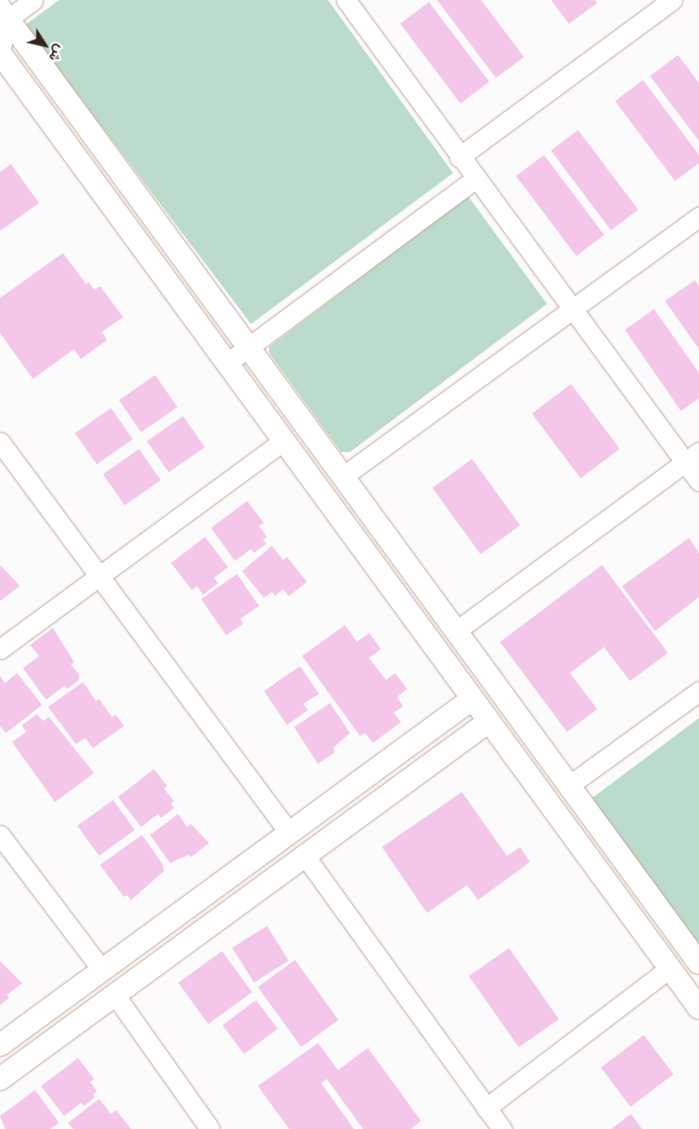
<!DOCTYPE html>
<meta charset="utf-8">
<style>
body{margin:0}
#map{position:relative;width:699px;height:1129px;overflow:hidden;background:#fbfbfb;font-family:"Golos Text",Vazirmatn,sans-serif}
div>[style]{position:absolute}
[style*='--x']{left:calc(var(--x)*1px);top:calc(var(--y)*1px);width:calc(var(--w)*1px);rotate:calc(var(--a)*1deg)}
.green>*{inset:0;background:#bcdccb}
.building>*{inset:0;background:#f4c6ea;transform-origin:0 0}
.roads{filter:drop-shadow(0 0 1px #c6a695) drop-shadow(0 0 1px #c6a695)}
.minor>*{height:19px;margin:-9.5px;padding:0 9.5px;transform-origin:9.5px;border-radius:9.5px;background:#fff}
.tertiary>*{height:22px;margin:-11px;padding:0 11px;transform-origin:11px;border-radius:11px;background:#fff}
span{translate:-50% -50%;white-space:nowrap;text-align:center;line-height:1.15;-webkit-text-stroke:4px #fff;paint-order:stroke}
.north{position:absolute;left:20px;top:20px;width:50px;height:50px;-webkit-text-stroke:4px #fff;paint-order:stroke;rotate:125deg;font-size:14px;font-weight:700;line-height:20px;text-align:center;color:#31251e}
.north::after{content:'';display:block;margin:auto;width:18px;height:22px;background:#31251e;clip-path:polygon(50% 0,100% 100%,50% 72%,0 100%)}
</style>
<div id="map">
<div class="green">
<i style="clip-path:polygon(59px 0,328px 0,453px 173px,251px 324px,25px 25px)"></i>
<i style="clip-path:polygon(468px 196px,547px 304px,350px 452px,341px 452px,269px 353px,269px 347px)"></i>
<i style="clip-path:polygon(699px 718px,699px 949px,592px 798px)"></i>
</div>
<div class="building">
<i style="clip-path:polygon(437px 0,481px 0,524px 57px,496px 78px)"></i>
<i style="clip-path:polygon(551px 0,595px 0,597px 3px,569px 24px)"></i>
<i style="left:429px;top:2px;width:100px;height:36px;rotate:53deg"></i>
<i style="clip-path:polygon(678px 55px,699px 83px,699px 141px,650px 76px)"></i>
<i style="clip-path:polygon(643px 80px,699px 155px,699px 163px,675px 181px,615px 101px)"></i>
<i style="left:578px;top:130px;width:100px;height:34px;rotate:53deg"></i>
<i style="left:544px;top:155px;width:100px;height:35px;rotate:53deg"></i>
<i style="clip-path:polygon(11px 164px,39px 203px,0 231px,0 172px)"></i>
<i style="clip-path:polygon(63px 253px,86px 284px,89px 282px,94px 290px,100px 286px,123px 317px,102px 332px,107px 340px,81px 359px,74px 349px,33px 379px,0 333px,0 298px)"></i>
<i style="clip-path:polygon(695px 280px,699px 286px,699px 349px,665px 301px)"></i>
<i style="clip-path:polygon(654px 309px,699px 373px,699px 398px,681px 411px,625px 330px)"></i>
<i style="left:155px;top:375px;width:39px;height:44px;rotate:55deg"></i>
<i style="left:571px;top:384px;width:81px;height:49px;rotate:53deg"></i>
<i style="left:111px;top:408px;width:38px;height:44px;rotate:55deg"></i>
<i style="left:183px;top:416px;width:38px;height:44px;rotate:55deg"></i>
<i style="left:139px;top:449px;width:38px;height:44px;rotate:55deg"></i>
<i style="left:472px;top:459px;width:82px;height:49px;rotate:54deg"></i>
<i style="clip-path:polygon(247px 501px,264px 523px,259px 526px,267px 537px,263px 540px,266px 544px,254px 553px,251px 549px,235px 561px,211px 528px)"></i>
<i style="clip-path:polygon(205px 537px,228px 567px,214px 578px,218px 583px,203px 595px,197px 586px,192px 590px,171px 563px)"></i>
<i style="clip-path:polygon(689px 538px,699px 553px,699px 597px,655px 631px,622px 586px)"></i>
<i style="clip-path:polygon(272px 546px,283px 560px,287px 557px,307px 582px,289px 596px,283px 589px,275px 596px,272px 592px,264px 598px,242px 571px)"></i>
<i style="clip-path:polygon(0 565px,20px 586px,0 601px)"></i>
<i style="clip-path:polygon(602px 565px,668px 653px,630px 681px,604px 647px,570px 673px,597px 709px,567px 732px,500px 642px)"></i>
<i style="clip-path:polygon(237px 574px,259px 606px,240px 619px,243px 624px,226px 635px,201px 599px)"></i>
<i style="clip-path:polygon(345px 625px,357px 642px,369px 633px,381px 649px,369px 658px,386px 680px,395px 673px,407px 689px,397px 697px,403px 706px,394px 713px,401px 722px,373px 743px,365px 733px,360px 736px,302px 656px)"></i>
<i style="clip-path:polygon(53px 628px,74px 662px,71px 665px,79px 674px,79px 680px,67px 689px,64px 686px,46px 700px,23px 668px,39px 656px,30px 645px)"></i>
<i style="clip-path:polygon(300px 666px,319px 694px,303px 704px,308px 710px,287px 725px,264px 691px)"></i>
<i style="clip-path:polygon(17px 673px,42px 705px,6px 733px,0 726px,0 676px,5px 683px)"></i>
<i style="clip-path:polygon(83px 682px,96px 701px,99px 699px,112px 717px,116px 715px,124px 726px,93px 748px,85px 738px,76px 744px,48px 707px)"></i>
<i style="clip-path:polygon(330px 703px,350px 733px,333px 748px,335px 752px,318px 764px,294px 727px)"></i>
<i style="clip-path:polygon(37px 714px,43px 721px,49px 717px,94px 773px,55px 802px,12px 742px,26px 732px,22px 725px)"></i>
<i style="clip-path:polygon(154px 769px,167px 786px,164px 789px,174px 801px,171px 804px,174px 808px,161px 818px,158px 814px,141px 827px,118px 797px)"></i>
<i style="clip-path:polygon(462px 792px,507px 856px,520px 847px,530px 862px,478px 900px,467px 885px,427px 913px,382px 847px)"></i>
<i style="left:113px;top:800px;width:37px;height:44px;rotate:54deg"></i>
<i style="clip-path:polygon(178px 814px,187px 827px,191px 824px,209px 843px,191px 857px,188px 855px,170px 863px,150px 835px)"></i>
<i style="clip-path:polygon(142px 835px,162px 863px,164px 871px,131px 900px,127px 895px,124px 897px,100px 865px)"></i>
<i style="left:267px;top:926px;width:41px;height:41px;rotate:58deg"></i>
<i style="left:509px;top:948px;width:87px;height:49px;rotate:55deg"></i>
<i style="left:222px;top:951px;width:51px;height:54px;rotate:54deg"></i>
<i style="left:295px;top:960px;width:74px;height:46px;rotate:54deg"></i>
<i style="clip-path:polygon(0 961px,22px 983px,7px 995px,9px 998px,0 1005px)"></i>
<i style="left:256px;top:1000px;width:36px;height:42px;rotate:53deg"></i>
<i style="left:644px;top:1035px;width:49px;height:54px;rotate:53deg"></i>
<i style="clip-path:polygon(318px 1043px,338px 1070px,368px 1048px,421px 1121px,411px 1129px,363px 1129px,327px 1079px,321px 1083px,354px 1129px,289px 1129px,258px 1086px)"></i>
<i style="clip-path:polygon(78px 1058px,94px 1079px,90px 1082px,97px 1091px,93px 1095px,95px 1097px,84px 1106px,81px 1103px,64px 1116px,41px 1086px)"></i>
<i style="clip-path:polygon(35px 1090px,59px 1123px,50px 1129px,5px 1129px,0 1116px)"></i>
<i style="clip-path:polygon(99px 1099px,111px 1114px,116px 1110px,131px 1129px,73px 1129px,68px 1123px)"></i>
<i style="clip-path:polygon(631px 1114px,642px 1129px,611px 1129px)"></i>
</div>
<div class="roads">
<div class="minor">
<i style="--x:346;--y:0;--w:597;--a:53.73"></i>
<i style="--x:0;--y:51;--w:33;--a:-76"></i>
<i style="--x:8;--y:19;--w:31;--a:-37"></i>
<i style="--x:459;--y:157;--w:265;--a:-36.4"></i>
<i style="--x:227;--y:363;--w:309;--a:-36.6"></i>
<i style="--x:0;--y:442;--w:486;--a:53.5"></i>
<i style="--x:342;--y:477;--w:442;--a:-36.1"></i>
<i style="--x:456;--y:631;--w:302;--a:-36.4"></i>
<i style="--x:0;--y:649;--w:351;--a:-36.3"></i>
<i style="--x:568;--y:786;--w:162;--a:-35.9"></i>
<i style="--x:0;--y:835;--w:169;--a:52.9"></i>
<i style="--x:305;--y:856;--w:337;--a:54.2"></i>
<i style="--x:115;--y:995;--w:164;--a:54.7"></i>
<i style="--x:486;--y:1108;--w:231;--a:-37.3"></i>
</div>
<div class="tertiary">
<i style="--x:0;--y:8;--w:1183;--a:53.8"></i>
<i style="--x:0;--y:53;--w:1183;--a:53.8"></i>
<i style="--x:0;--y:1045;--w:585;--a:-36.24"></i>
<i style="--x:0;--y:1079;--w:605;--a:-36.19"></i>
</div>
</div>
<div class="north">ش</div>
</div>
